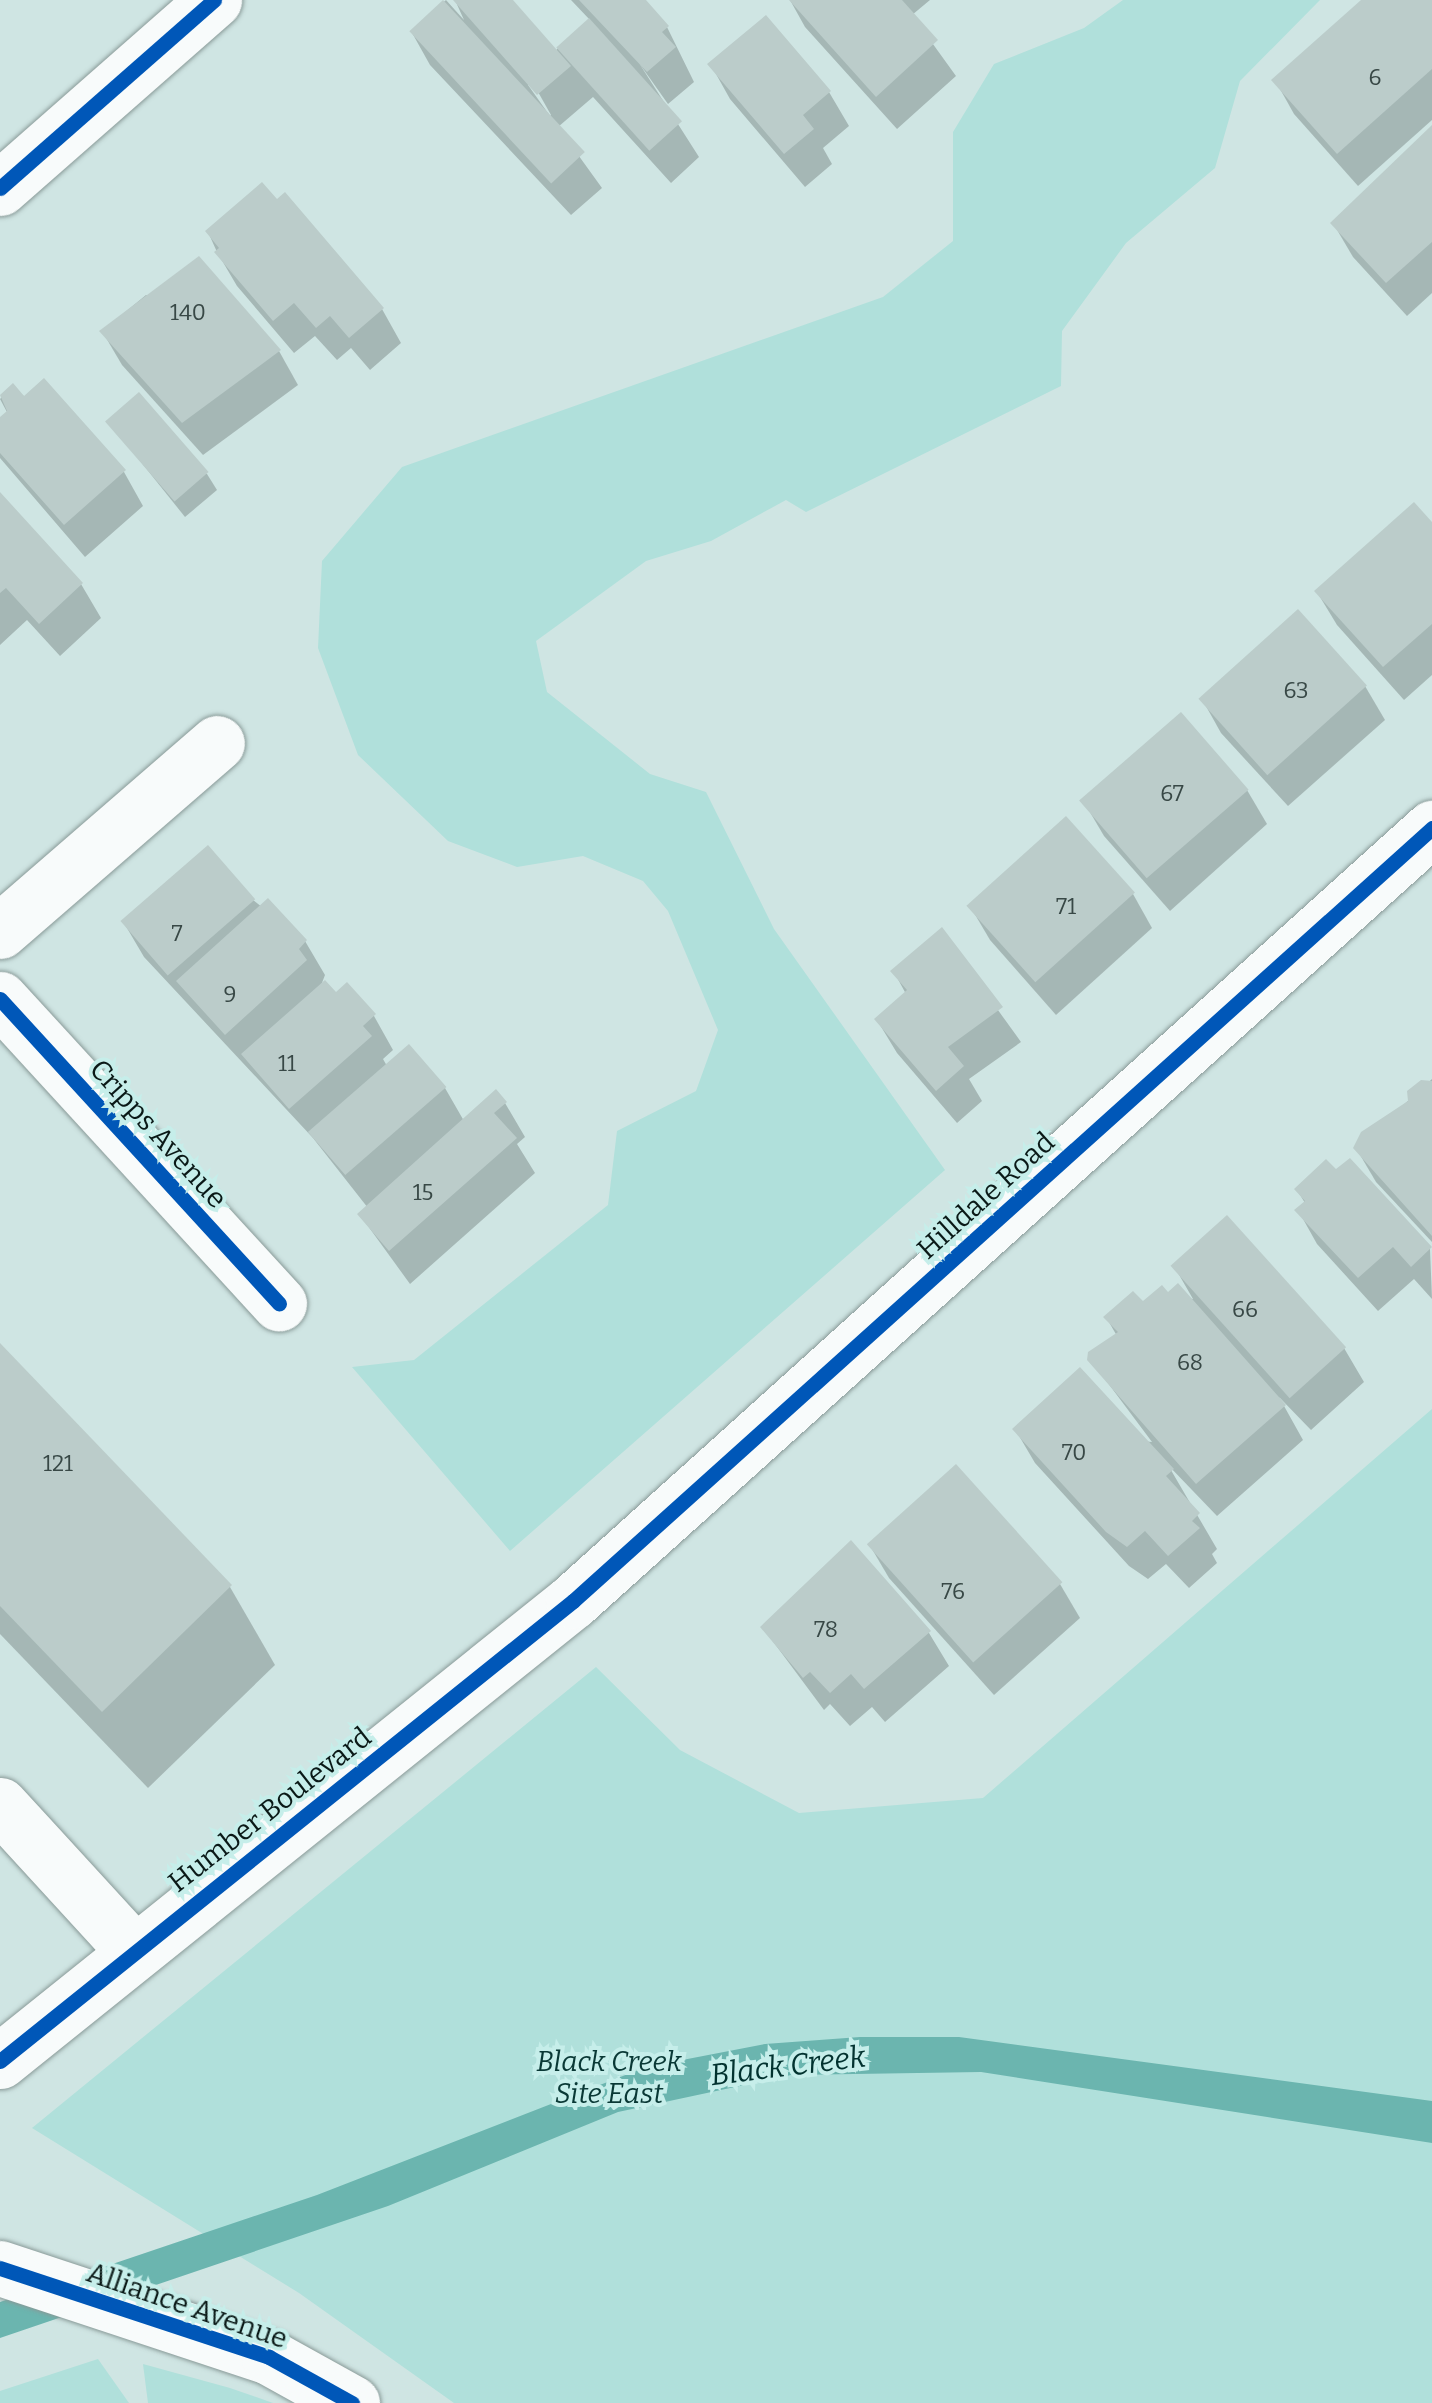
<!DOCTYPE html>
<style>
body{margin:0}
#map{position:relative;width:1432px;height:2403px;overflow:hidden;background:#cfe5e3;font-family:Bitter,serif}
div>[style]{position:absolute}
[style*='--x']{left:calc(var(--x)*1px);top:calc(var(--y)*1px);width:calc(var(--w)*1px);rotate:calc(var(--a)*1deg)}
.green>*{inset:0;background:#b0e0db}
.water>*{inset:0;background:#6bb5af}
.shadow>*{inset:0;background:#0003}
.building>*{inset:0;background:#bbccca;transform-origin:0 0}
.roads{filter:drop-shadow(0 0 2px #899a98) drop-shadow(0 0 2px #899a98)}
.minor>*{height:55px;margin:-27.5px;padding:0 27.5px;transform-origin:27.5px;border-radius:27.5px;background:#f8fbfb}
.cycleway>*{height:15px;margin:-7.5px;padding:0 7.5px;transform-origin:7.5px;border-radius:7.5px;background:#0057b8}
span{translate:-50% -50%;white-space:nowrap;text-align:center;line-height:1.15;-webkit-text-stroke:8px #c6eeea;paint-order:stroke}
.number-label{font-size:22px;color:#384846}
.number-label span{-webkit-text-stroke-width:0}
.street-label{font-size:28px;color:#0a1917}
.park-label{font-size:28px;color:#093835;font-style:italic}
.water-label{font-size:30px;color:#02322f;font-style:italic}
</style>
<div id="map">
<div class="green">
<i style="clip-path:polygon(1123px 0,1320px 0,1240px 81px,1215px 168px,1126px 243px,1062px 331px,1061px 386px,806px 512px,786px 500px,711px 541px,646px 561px,536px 641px,547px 692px,650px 774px,706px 792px,774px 929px,945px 1170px,510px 1551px,352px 1367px,414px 1360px,608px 1205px,617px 1131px,696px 1091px,718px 1030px,668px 911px,643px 881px,583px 856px,517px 867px,448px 841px,358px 755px,318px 648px,322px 561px,402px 467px,883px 297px,953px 241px,953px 132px,994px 64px,1084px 28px)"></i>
<i style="clip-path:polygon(1432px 1409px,1432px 2403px,454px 2403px,299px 2293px,32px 2128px,596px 1667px,680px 1750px,799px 1813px,983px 1798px)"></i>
<i style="clip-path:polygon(98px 2359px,129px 2403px,0 2403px,0 2391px)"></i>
<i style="clip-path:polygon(143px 2364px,230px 2388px,273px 2403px,148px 2403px)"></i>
</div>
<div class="water">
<i style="clip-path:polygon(860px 2037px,959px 2037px,1432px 2101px,1432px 2143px,981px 2072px,791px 2075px,618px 2112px,388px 2206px,0 2338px,0 2302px,317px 2195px,646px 2067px,765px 2044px)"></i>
</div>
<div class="shadow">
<i style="clip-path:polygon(evenodd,446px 0,464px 20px,455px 0,510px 0,555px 51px,590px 20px,571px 0,643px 0,667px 27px,694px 82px,668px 104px,639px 63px,699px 157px,671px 183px,593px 97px,558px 127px,602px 188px,571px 215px,430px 65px,411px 31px,446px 0,533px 83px,551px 115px,550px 116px,528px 85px,533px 83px)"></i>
<i style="clip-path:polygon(790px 0,930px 0,912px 15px,956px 76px,897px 129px,805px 27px)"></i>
<i style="clip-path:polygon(1365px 0,1432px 0,1432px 120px,1358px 186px,1294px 114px,1275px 80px)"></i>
<i style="clip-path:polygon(711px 65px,829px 92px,849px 126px,823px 148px,832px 164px,805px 187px,730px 99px)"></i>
<i style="clip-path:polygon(1432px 131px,1432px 293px,1407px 316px,1353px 257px,1333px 223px)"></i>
<i style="clip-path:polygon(276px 203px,382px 309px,401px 343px,370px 370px,351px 348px,337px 360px,315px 336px,294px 353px,237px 286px,217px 252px,208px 232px)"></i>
<i style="clip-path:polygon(146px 295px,279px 351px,298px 385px,203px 455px,122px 365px,102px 331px)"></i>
<i style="clip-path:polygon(12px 387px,124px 472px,143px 506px,85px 557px,0 458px,0 421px,8px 414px,0 399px)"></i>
<i style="clip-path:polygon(109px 422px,207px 474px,217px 490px,185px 517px)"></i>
<i style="clip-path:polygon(0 496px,81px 584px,101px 618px,60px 656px,27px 620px,0 645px)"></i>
<i style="clip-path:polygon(1432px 526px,1432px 675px,1404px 700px,1337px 625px,1317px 592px)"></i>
<i style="clip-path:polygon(1365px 686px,1385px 720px,1288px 806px,1221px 733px,1202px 699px)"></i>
<i style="clip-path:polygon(1247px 790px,1267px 824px,1170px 911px,1104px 836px,1084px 802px)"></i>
<i style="clip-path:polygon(1133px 894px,1152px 928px,1056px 1015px,990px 940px,970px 906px)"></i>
<i style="clip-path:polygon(253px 900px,305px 941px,325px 975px,320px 988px,374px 1016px,393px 1050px,383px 1059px,387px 1066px,445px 1088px,464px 1121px,505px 1103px,525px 1137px,517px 1144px,535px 1173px,410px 1284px,360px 1215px,368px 1208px,313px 1138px,144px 957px,124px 923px)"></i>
<i style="clip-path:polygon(941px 931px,1021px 1042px,969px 1079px,982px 1101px,957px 1123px,897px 1053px,877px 1020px,906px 994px,894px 972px)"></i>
<i style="clip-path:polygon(1432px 1079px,1432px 1242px,1376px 1182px,1356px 1148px)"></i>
<i style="clip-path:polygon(1297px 1190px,1430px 1249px,1432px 1299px,1414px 1279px,1378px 1311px,1317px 1244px,1298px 1210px,1305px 1203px)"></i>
<i style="clip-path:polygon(1174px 1266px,1344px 1348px,1364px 1382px,1311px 1430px,1279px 1397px,1303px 1440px,1217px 1516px,1168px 1465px,1217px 1549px,1212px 1554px,1217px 1563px,1189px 1588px,1166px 1564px,1148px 1579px,1129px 1566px,1035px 1463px,1015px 1429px,1152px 1442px,1090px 1359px,1117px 1336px,1106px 1317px,1167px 1296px,1193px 1299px)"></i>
<i style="clip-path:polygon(0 1347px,230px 1587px,275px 1665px,148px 1788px,0 1634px)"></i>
<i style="clip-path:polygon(956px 1467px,1060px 1584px,1080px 1618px,994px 1695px,889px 1578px,869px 1544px)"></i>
<i style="clip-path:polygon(851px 1543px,929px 1633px,949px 1666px,885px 1722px,872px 1707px,850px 1726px,830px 1704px,824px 1710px,763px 1628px)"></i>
</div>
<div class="building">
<i style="left:443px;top:0;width:208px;height:46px;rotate:47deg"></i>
<i style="clip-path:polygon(453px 0,513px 0,571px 66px,537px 95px)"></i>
<i style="clip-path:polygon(579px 0,646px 0,669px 26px,662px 32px,676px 47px,647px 72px)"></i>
<i style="clip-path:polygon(789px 0,902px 0,938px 40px,876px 97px)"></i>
<i style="clip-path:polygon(1361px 0,1432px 0,1432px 69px,1337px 154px,1271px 80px)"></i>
<i style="clip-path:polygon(766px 15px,831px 91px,803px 115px,814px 129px,784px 154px,707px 64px)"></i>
<i style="left:589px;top:18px;width:139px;height:44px;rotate:48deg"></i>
<i style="clip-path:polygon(1432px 125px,1432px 242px,1386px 283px,1330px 223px)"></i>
<i style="clip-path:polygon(262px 182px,277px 199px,285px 192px,384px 308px,349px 338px,330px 316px,316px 328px,294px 303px,273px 321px,214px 252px,219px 248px,205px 231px)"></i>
<i style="clip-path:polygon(199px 256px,281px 350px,182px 423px,99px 331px)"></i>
<i style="clip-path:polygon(44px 378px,126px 470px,64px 525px,0 453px,0 417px,7px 411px,0 395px,13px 383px,24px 396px)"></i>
<i style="left:139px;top:392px;width:106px;height:45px;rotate:49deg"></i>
<i style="clip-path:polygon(0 492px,83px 583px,39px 624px,6px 588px,0 593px)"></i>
<i style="clip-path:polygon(1414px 502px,1432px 522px,1432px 624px,1383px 667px,1314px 591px)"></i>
<i style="left:1298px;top:609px;width:103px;height:134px;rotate:48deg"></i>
<i style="left:1181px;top:712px;width:103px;height:135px;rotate:49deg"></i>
<i style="left:1066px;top:816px;width:103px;height:134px;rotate:48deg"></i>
<i style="left:208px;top:845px;width:72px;height:116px;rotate:49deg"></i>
<i style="clip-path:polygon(268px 898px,307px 940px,299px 949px,307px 960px,225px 1035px,176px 981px)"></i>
<i style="clip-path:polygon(942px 927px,1003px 1007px,948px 1047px,964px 1066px,936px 1091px,874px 1019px,907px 990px,890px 971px)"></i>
<i style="clip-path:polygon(325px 980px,336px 992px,347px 982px,376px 1014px,363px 1026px,372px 1036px,289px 1109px,241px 1054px)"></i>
<i style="left:409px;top:1044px;width:57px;height:134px;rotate:49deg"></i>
<i style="clip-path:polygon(1421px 1080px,1432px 1081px,1432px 1236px,1353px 1148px,1361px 1132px,1408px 1101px,1407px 1091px)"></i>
<i style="clip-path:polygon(496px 1089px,507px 1102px,494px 1113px,517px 1138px,389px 1251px,357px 1214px)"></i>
<i style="clip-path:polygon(1350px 1158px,1432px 1247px,1411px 1267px,1393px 1247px,1358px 1278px,1294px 1210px,1305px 1201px,1294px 1189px,1326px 1159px,1336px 1169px)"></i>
<i style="left:1227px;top:1215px;width:178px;height:76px;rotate:48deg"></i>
<i style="clip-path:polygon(1178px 1283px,1286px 1405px,1196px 1484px,1087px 1360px,1088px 1352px,1118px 1332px,1103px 1317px,1133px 1291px,1143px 1301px,1162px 1285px,1168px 1292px)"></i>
<i style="clip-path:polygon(0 1343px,232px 1585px,102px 1712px,0 1606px)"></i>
<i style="clip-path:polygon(1080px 1367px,1174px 1469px,1166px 1476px,1200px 1513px,1192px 1521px,1200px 1528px,1168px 1556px,1145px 1531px,1127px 1547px,1106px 1532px,1012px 1429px)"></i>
<i style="left:956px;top:1464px;width:159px;height:120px;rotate:48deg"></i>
<i style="clip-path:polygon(851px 1540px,931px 1631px,864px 1689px,851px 1674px,830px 1693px,810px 1672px,803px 1678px,760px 1627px)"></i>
</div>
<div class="roads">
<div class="minor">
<i style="--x:0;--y:188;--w:285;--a:-41.3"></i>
<i style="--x:0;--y:931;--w:287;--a:-40.9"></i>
<i style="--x:0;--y:999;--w:413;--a:47.5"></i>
<i style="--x:0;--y:1805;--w:197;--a:47.5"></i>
<i style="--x:0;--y:2061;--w:735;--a:-38.76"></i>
<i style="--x:573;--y:1601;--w:1156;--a:-41.98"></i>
<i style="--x:0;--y:2268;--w:283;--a:18.3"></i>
<i style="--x:269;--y:2357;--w:95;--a:29"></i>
</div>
</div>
<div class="cycleway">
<i style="--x:0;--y:188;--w:285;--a:-41.3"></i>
<i style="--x:0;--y:999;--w:413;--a:47.5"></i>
<i style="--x:0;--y:2061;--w:735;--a:-38.76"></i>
<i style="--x:573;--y:1601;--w:1156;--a:-41.98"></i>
<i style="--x:0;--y:2268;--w:283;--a:18.3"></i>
<i style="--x:269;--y:2357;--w:95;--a:29"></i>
</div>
<div class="number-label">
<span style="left:1375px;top:78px">6</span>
<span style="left:188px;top:313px">140</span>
<span style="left:1296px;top:691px">63</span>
<span style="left:1172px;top:794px">67</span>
<span style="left:1066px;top:907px">71</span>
<span style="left:177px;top:934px">7</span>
<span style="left:230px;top:995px">9</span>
<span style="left:287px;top:1064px">11</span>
<span style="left:423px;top:1193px">15</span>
<span style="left:1245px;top:1310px">66</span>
<span style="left:1190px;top:1363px">68</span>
<span style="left:1074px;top:1453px">70</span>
<span style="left:58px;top:1464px">121</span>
<span style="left:953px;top:1592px">76</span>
<span style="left:826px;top:1630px">78</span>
</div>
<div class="street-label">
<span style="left:158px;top:1134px;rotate:48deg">Cripps Avenue</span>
<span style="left:986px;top:1196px;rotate:-42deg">Hilldale Road</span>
<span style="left:270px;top:1810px;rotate:-38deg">Humber Boulevard</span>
<span style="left:187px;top:2306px;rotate:19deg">Alliance Avenue</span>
</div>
<div class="park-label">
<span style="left:609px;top:2078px">Black Creek<br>Site East</span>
</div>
<div class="water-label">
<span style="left:788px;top:2066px;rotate:-7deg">Black Creek</span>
</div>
</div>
